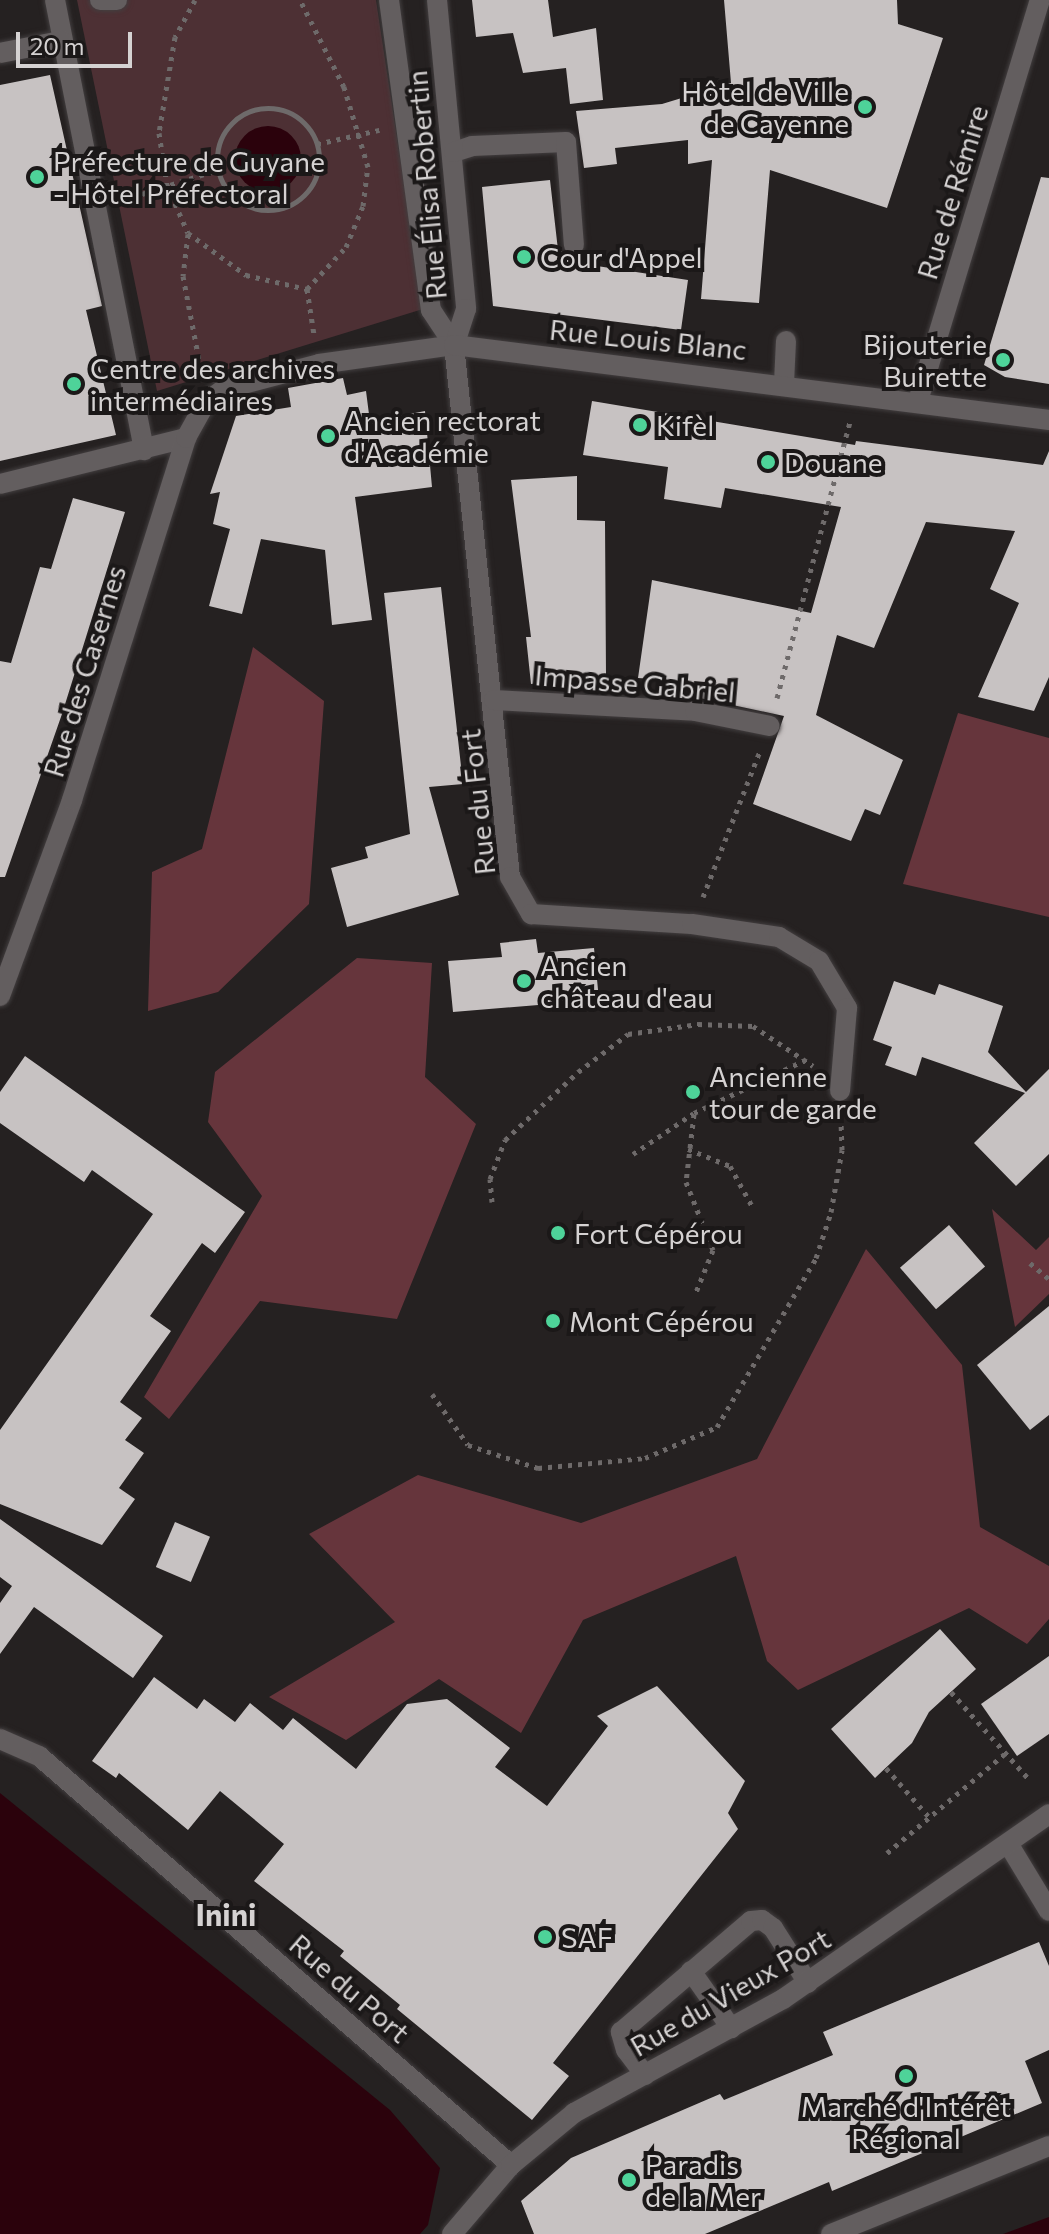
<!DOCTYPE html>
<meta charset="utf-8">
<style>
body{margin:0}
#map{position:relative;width:1049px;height:2234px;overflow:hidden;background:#252121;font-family:Commissioner,sans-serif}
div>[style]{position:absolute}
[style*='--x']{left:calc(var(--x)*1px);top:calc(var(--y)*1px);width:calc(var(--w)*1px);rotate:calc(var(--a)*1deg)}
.green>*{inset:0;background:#4d3034}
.forest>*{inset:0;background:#66353c}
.water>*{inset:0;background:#2b020c}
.round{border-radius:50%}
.building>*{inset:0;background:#c7c2c2;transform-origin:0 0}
.path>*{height:5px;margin-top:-2.5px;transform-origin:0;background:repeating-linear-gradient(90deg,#6e6a6a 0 4px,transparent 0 10px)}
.path>.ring{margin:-2.5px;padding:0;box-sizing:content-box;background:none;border:5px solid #6e6a6a;border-radius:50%}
.roads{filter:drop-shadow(0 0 2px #423e3f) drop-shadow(0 0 2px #423e3f)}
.minor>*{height:20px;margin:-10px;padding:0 10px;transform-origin:10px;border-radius:10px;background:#635e5f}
.dots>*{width:22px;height:22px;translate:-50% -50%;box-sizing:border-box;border:4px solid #1b1818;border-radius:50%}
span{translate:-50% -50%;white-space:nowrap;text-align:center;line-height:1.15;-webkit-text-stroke:8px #1b1818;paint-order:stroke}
.poi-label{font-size:28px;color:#d5d2d2}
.right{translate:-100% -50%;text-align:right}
.left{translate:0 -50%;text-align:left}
.street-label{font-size:28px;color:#d5d2d2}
.neighbourhood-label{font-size:30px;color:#d5d2d2;font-weight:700}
.scale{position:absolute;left:16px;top:32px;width:116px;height:36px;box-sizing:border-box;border:4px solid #d5d2d2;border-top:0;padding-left:10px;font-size:24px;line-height:28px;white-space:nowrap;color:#d5d2d2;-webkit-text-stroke:6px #1b1818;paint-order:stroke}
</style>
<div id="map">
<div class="green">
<i style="clip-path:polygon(77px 0,376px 0,423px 309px,157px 391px)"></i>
</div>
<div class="forest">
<i style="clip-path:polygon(253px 647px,324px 701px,309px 904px,218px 992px,148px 1011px,152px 872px,202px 849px)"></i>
<i style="clip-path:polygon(958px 713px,1049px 738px,1049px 917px,903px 884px)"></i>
<i style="clip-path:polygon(357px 958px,432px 963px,425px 1077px,476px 1124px,397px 1319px,260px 1301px,169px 1419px,144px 1397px,262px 1196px,208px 1122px,215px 1072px)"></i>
<i style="clip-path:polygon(992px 1209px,1036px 1250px,1049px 1237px,1049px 1294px,1015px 1327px)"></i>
<i style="clip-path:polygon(866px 1249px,962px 1365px,980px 1527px,1049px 1566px,1049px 1619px,1027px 1644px,969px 1608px,798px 1690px,767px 1661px,736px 1556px,583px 1620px,521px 1733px,439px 1679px,346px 1740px,269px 1697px,395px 1622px,309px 1534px,418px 1475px,581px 1523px,757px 1459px)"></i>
</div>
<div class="water">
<i class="round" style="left:235px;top:126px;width:66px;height:66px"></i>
<i style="clip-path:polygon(0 1793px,390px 2110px,440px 2168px,428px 2225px,420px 2234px,0 2234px)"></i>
<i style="clip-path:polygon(1049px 2217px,1049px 2234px,1003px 2234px)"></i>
</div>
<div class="building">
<i style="clip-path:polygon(472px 0,548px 0,553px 37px,596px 28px,603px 100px,570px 104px,566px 68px,523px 73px,513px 33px,476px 37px)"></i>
<i style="clip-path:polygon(724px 0,897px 0,898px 24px,943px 38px,887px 208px,770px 170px,759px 303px,701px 299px,712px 160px,688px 164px,688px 140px,615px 148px,617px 164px,584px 168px,576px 111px,662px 104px,731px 83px)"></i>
<i style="clip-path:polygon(50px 75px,102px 306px,86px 310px,116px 435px,0 461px,0 85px)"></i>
<i style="clip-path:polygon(1041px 177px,1049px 178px,1049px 384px,1005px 377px,984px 365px)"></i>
<i style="clip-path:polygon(550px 180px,558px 250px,597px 266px,688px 280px,681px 330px,493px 306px,482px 187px)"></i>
<i style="clip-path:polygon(343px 378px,347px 395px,366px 391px,370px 422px,425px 411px,432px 487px,355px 497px,372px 620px,332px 625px,325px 550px,261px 539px,242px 614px,209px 606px,230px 529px,213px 524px,220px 492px,210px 494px,236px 416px,291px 407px,288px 388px)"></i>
<i style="clip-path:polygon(592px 401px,855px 445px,856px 441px,1043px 465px,1049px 451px,1049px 677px,1034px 711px,978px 697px,1019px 603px,990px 589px,1015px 531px,926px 522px,874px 648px,837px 635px,816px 715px,903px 760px,880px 815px,865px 809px,851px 841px,753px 804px,784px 716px,681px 694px,683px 681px,638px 678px,652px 580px,811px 613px,841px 507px,725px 488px,721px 508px,664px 499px,668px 467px,583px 455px)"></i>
<i style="clip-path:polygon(577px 476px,577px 520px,605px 521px,606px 675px,531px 684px,526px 637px,531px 637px,511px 480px)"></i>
<i style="clip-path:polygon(73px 498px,125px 512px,62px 714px,5px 877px,0 877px,0 661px,11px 663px,40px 567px,51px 569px)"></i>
<i style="clip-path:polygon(441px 587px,463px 784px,429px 787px,459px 895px,347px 927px,331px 868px,368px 858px,365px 847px,410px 834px,384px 593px)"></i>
<i style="clip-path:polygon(536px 939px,538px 953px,594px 948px,599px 1000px,453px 1012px,448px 961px,502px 957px,500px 943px)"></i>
<i style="clip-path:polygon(894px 981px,935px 995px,939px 984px,1003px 1006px,988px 1052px,1026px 1092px,1049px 1069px,1049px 1154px,1016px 1186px,974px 1143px,1025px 1093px,922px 1057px,916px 1076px,885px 1065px,892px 1047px,873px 1040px)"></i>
<i style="clip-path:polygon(25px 1056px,245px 1212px,215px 1253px,202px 1243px,150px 1316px,171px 1331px,120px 1402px,142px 1418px,125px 1440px,144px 1453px,119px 1488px,135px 1499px,102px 1545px,0 1504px,0 1430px,153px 1214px,92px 1170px,84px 1182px,0 1123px,0 1092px)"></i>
<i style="left:949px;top:1225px;width:55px;height:65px;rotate:49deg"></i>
<i style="clip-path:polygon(1049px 1306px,1049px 1415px,1030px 1430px,977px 1365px)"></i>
<i style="clip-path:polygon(0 1519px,163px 1636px,133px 1678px,34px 1607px,0 1654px,0 1603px,12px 1586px,0 1577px)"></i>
<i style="left:175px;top:1522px;width:38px;height:49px;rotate:23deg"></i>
<i style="clip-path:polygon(940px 1629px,976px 1669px,929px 1712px,912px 1743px,875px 1778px,831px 1729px)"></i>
<i style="clip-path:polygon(1049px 1656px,1049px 1734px,1017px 1756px,981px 1704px)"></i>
<i style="clip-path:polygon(154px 1677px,197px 1709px,204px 1699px,235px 1722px,250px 1703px,283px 1730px,293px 1718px,356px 1769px,407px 1704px,447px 1699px,510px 1748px,495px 1767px,547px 1806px,608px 1726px,597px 1716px,657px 1686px,745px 1781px,728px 1813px,738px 1829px,553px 2063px,569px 2076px,532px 2120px,397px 2009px,400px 2005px,340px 1956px,344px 1951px,254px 1881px,284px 1844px,220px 1791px,188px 1830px,119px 1773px,116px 1778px,92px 1761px)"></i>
<i style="clip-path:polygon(1039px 1942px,1049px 1966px,1049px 2050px,1025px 2061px,1042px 2103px,832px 2191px,829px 2182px,705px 2234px,534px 2234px,521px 2201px,571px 2158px,720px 2094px,724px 2100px,833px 2055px,823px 2032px)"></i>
</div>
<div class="path">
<i style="--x:195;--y:0;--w:42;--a:118.4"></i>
<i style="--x:175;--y:37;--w:97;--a:99.5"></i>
<i style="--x:159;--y:133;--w:53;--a:81.3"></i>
<i style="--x:167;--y:185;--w:52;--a:66.4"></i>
<i style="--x:188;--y:233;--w:72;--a:35.9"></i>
<i style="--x:246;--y:275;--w:63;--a:12.9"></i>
<i style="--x:307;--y:289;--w:57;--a:-47.1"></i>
<i style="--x:346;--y:247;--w:44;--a:-67.5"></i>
<i style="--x:363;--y:206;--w:39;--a:-83"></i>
<i style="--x:368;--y:167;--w:84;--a:-106.7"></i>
<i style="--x:344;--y:87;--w:97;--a:-116.8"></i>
<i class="ring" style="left:217px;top:108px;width:97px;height:97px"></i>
<i style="--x:317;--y:144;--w:64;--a:-12.7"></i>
<i style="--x:123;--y:200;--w:99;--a:-17.7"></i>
<i style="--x:188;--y:234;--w:42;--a:96.8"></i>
<i style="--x:183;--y:276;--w:96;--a:79.2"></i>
<i style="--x:307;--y:289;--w:47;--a:81.3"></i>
<i style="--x:777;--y:698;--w:285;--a:-75.2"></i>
<i style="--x:703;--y:897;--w:155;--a:-68.7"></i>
<i style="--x:694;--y:1114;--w:68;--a:96.7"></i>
<i style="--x:686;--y:1182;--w:73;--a:68.3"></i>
<i style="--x:713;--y:1250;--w:45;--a:112"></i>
<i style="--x:688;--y:1149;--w:45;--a:22"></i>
<i style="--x:730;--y:1166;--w:46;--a:61.2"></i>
<i style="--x:633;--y:1154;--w:73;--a:-33.9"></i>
<i style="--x:694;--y:1113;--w:123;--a:-25.5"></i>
<i style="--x:492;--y:1202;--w:23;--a:-95"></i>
<i style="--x:490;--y:1179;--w:42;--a:-69"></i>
<i style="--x:505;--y:1140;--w:100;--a:-43"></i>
<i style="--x:578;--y:1072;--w:63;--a:-37.2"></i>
<i style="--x:628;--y:1034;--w:71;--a:-8.1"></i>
<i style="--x:698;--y:1024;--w:55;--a:2.1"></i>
<i style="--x:753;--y:1026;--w:72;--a:33.7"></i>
<i style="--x:1030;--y:1263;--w:25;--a:40"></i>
<i style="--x:432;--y:1394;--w:62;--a:54.8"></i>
<i style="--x:468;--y:1445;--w:74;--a:18.2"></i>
<i style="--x:538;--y:1468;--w:107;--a:-5.3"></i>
<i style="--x:645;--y:1458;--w:78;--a:-23.3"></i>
<i style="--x:717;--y:1427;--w:196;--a:-59.6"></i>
<i style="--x:816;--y:1258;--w:48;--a:-71.9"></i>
<i style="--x:831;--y:1212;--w:63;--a:-79.9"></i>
<i style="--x:842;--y:1150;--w:30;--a:-92"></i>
<i style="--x:951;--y:1692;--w:115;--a:48.2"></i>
<i style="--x:886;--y:1768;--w:65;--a:48.7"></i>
<i style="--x:887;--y:1853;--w:157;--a:-40.1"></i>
</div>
<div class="roads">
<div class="minor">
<i style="--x:55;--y:0;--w:459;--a:78.8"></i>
<i style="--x:100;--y:0;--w:17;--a:0"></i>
<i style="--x:389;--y:0;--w:313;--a:82.3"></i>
<i style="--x:431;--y:310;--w:42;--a:56.7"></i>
<i style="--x:437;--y:0;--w:310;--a:84.6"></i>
<i style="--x:466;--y:309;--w:38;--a:108"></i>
<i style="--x:454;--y:345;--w:535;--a:83.99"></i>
<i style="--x:510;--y:877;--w:43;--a:60.4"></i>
<i style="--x:531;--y:914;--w:161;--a:3.6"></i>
<i style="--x:692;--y:924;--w:88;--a:8.5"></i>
<i style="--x:779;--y:937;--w:47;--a:31"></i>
<i style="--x:819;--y:961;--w:55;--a:59.2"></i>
<i style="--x:847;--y:1008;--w:83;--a:94.8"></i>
<i style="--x:0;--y:53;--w:62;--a:-11.1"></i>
<i style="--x:454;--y:152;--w:19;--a:-18"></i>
<i style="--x:472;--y:146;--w:94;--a:-2.4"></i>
<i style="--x:566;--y:142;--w:103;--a:85.6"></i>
<i style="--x:784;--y:383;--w:42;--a:-87.3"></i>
<i style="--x:918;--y:401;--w:419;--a:-73.1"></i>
<i style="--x:0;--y:484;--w:192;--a:-13.9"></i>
<i style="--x:494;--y:700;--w:201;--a:3.1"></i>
<i style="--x:695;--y:711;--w:76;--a:11.3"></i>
<i style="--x:0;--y:996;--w:209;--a:-69.8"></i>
<i style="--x:72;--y:800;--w:380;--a:-72.5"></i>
<i style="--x:186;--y:438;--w:41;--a:-60.9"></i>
<i style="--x:206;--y:402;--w:22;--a:-36"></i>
<i style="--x:224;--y:389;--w:98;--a:-14.7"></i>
<i style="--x:319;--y:364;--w:136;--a:-8"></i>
<i style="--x:454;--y:345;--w:600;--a:7.18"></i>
<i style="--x:0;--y:1739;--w:43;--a:23.6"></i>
<i style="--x:39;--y:1756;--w:625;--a:40.91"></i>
<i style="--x:1009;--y:1845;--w:77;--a:58.8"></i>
<i style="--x:691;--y:1971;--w:70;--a:54.9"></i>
<i style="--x:645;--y:2075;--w:31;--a:-127"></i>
<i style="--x:626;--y:2050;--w:19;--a:-106"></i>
<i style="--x:621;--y:2032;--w:171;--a:-40.5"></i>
<i style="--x:751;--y:1921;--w:11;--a:-5"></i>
<i style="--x:762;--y:1920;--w:14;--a:36"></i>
<i style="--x:773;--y:1928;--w:65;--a:57.5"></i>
<i style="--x:452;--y:2234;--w:91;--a:-49.5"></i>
<i style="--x:511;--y:2165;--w:82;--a:-39.5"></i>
<i style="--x:574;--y:2113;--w:238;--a:-28.6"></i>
<i style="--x:783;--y:1999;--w:324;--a:-34.8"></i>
<i style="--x:831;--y:2234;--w:235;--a:-22"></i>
</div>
</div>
<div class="dots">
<i style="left:865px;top:107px;background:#4ed399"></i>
<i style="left:37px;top:177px;background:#4ed399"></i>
<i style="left:524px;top:257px;background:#4ed399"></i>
<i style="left:1003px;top:360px;background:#4ed399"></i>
<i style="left:74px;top:384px;background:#4ed399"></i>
<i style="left:640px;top:425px;background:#4ed399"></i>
<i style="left:328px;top:436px;background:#4ed399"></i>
<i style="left:768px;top:462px;background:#4ed399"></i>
<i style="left:524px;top:981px;background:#4ed399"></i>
<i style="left:693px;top:1092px;background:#4ed399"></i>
<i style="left:558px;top:1233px;background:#4ed399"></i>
<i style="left:553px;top:1321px;background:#4ed399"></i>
<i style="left:545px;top:1937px;background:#4ed399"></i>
<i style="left:906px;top:2076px;background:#4ed399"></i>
<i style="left:629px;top:2180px;background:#4ed399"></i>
</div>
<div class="poi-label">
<span class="right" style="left:849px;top:107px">Hôtel de Ville<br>de Cayenne</span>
<span class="left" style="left:53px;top:177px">Préfecture de Guyane<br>- Hôtel Préfectoral</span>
<span class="left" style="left:540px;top:257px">Cour d'Appel</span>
<span class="right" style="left:987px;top:360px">Bijouterie<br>Buirette</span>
<span class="left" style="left:90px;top:384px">Centre des archives<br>intermédiaires</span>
<span class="left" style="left:344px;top:436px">Ancien rectorat<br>d'Académie</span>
<span class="left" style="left:656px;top:425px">Kifèl</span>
<span class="left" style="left:784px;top:462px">Douane</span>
<span class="left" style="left:540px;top:981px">Ancien<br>château d'eau</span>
<span class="left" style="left:709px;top:1092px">Ancienne<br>tour de garde</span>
<span class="left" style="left:574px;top:1233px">Fort Cépérou</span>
<span class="left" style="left:569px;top:1321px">Mont Cépérou</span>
<span class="left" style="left:561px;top:1937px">SAF</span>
<span style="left:906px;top:2122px">Marché d'Intérêt<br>Régional</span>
<span class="left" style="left:645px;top:2180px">Paradis<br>de la Mer</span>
</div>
<div class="street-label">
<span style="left:426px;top:185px;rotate:-95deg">Rue Élisa Robertin</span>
<span style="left:952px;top:192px;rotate:-73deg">Rue de Rémire</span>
<span style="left:648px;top:339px;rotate:6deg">Rue Louis Blanc</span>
<span style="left:84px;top:671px;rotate:-73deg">Rue des Casernes</span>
<span style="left:635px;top:683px;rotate:5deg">Impasse Gabriel</span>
<span style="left:477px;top:802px;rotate:-96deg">Rue du Fort</span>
<span style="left:350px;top:1988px;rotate:41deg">Rue du Port</span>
<span style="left:730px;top:1992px;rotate:-30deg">Rue du Vieux Port</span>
</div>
<div class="neighbourhood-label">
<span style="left:226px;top:1914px">Inini</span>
</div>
<div class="scale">20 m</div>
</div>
